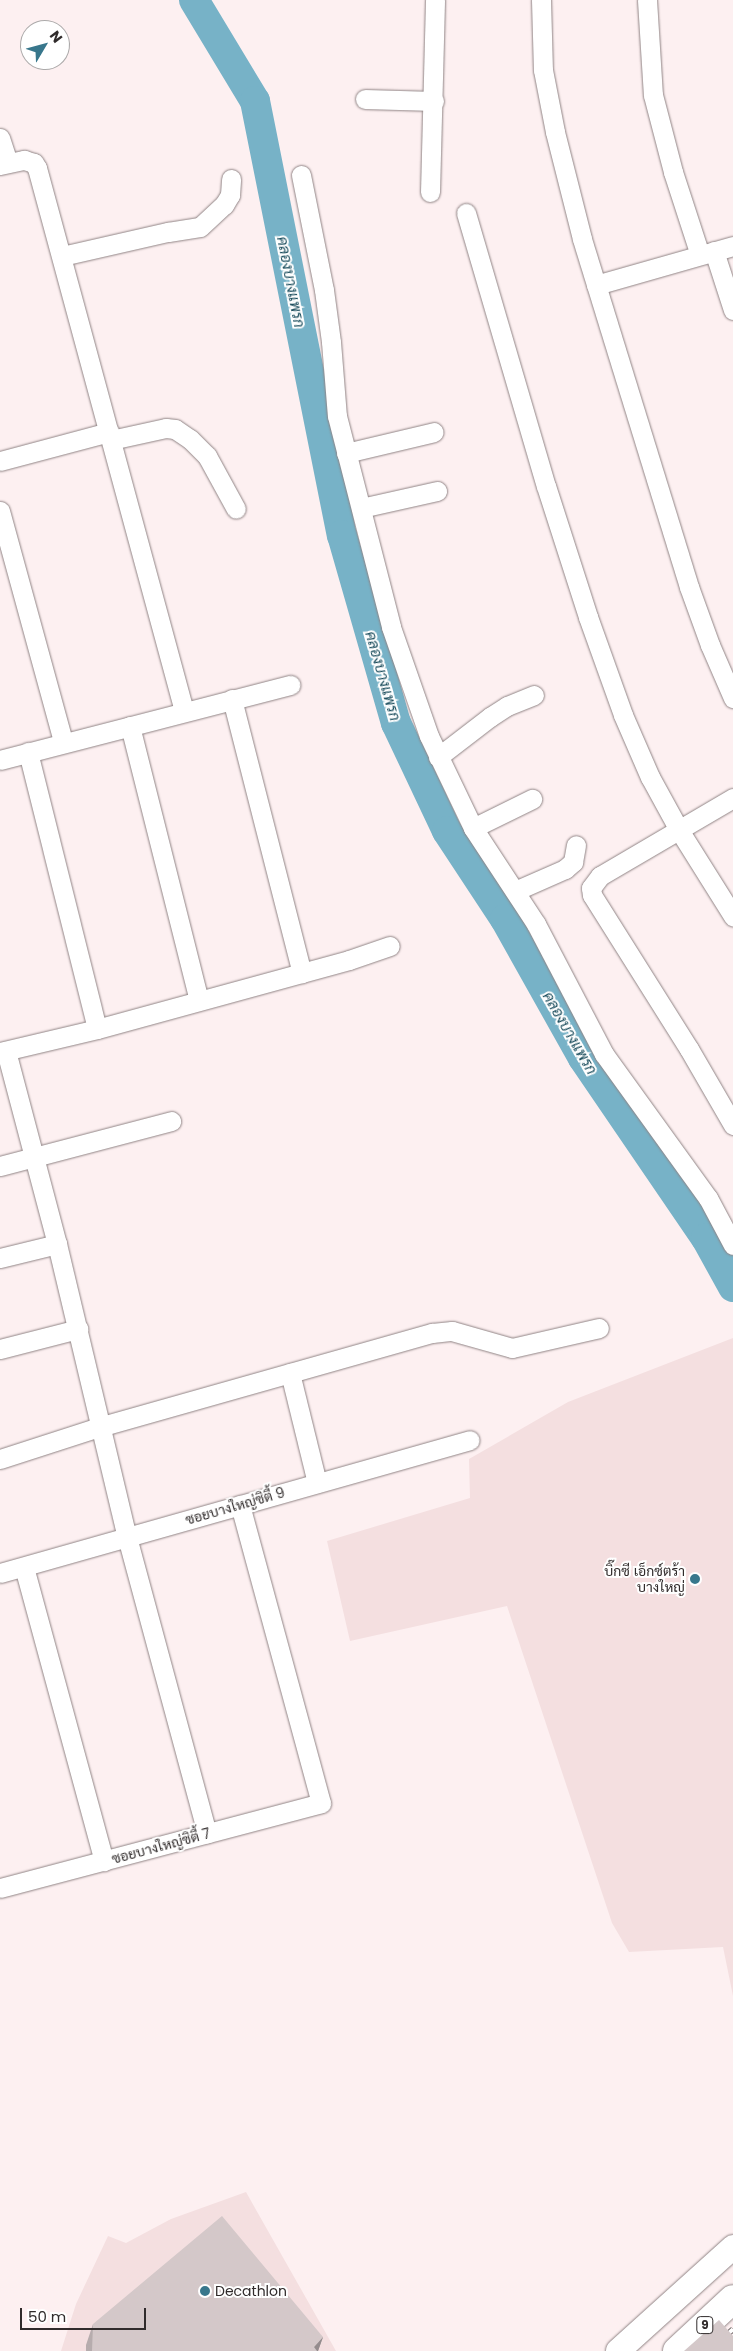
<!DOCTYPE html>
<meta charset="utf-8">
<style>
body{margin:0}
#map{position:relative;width:733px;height:2351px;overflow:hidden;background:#fdf0f1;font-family:Poppins,Sarabun,sans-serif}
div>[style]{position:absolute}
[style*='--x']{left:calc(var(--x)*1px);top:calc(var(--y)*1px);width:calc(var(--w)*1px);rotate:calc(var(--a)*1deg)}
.built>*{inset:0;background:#f4dfe0}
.river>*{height:30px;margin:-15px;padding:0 15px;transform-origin:15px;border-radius:15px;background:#77b2c7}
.roads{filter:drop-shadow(0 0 1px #908485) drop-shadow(0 0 1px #908485)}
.minor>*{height:19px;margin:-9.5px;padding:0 9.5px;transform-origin:9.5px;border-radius:9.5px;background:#fff}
.major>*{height:24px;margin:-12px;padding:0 12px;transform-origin:12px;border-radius:12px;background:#fff}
.highway>*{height:28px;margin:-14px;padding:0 14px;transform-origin:14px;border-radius:14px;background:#fff}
.rail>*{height:5.5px;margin-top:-2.75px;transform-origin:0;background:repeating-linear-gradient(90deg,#fff 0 11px,#736c6c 0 22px);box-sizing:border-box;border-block:1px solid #736c6c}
.wall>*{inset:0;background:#b6acad}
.shaded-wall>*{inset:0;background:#948c8d}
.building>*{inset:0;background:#d4c8c9}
.dots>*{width:14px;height:14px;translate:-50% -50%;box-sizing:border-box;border:2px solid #fff;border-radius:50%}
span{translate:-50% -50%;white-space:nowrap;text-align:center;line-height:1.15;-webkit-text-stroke:4px #fff;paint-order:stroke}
.shield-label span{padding:1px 4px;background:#fff;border:1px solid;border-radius:4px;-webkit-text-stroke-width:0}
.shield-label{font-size:12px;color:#302b2b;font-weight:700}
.street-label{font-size:14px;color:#302b2b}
.poi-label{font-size:14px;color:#302b2b}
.right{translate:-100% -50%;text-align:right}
.left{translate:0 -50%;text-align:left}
.water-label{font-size:15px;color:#184b5b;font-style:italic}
.north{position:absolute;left:20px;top:20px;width:50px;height:50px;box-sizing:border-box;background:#fff;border:1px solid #acaaaa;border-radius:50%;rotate:53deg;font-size:14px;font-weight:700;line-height:20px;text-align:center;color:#302b2b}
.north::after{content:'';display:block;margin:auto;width:18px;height:22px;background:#38778c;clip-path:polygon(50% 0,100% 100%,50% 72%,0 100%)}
.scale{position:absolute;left:20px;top:2308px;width:126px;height:22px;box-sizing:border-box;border:2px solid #302b2b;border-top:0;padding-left:6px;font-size:15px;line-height:18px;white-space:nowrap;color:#302b2b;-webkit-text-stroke:4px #fff;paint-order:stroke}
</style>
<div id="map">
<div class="built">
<i style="clip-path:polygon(733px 1338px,733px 1996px,723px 1947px,629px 1952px,612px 1923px,507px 1606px,350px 1641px,327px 1541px,470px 1498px,469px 1459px,568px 1402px)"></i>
<i style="clip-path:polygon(246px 2192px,336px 2351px,61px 2351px,76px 2304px,108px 2236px,126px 2243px,171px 2219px)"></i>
</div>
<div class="river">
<i style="--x:194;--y:0;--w:118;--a:58.9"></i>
<i style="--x:255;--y:101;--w:443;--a:78.7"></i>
<i style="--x:342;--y:535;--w:196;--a:74"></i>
<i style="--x:396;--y:723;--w:119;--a:64.7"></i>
<i style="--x:447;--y:831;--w:105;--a:56.6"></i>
<i style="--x:505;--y:919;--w:159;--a:60.7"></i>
<i style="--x:583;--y:1058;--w:218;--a:55.7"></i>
<i style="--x:706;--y:1238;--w:56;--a:61.1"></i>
</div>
<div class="roads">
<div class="minor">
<i style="--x:541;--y:0;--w:70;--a:88.4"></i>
<i style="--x:543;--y:70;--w:63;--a:79"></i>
<i style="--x:555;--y:132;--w:110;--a:75.8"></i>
<i style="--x:582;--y:239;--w:364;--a:72.9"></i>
<i style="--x:689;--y:587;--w:62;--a:70.1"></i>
<i style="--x:710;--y:645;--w:58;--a:66.5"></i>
<i style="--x:647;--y:0;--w:95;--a:86.4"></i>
<i style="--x:653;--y:95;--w:80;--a:75.4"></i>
<i style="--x:673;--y:172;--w:87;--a:72"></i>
<i style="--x:365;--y:99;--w:69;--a:1.7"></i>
<i style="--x:0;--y:138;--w:26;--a:72"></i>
<i style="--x:0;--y:165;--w:25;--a:-12"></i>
<i style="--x:24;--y:160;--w:10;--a:17"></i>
<i style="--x:34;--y:163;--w:6;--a:59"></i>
<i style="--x:37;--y:168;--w:563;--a:74.85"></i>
<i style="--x:301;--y:175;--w:117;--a:78.7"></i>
<i style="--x:324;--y:290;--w:52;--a:82.3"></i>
<i style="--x:331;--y:342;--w:74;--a:85.4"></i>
<i style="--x:337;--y:416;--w:218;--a:75.6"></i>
<i style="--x:391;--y:627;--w:115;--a:70.8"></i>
<i style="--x:429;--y:736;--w:102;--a:64.4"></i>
<i style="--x:473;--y:828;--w:115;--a:56.7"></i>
<i style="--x:536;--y:924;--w:147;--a:62.4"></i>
<i style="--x:604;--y:1054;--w:178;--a:54.2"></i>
<i style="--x:708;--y:1198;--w:53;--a:62"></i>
<i style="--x:430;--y:192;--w:192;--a:-88.5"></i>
<i style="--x:466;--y:213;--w:284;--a:73.7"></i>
<i style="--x:546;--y:486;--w:138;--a:72.2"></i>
<i style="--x:588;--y:617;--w:104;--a:70.3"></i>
<i style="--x:623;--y:715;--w:68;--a:66.5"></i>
<i style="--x:650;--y:777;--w:60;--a:61.3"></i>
<i style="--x:679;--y:830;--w:102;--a:57.9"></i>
<i style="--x:714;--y:251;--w:62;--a:72.1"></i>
<i style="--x:62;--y:256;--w:109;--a:-12.8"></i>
<i style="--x:168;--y:232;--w:32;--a:-9"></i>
<i style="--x:200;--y:227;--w:33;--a:-43"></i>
<i style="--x:224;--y:205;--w:12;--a:-59"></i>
<i style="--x:230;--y:195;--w:16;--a:-86"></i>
<i style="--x:596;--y:285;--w:142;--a:-15.9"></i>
<i style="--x:111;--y:440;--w:56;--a:-12.3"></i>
<i style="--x:166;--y:428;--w:9;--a:6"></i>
<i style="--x:175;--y:429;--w:18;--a:34"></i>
<i style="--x:190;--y:439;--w:24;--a:45"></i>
<i style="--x:207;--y:456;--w:60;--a:61.3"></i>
<i style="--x:346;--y:453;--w:90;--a:-13.4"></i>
<i style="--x:0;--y:461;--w:113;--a:-14.9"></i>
<i style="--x:361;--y:508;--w:78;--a:-12.6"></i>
<i style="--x:0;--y:511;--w:239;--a:74.7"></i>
<i style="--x:232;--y:699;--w:283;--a:75.7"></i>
<i style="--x:130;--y:726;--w:283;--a:75.9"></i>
<i style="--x:28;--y:752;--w:285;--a:76"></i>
<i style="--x:438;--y:757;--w:66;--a:-37.6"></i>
<i style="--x:490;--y:717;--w:20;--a:-33"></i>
<i style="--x:507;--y:706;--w:29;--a:-22"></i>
<i style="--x:0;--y:760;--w:300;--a:-14.5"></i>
<i style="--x:733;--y:798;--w:154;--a:149.6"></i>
<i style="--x:600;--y:876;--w:15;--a:127"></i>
<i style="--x:591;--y:888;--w:7;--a:82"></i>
<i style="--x:592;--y:895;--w:182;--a:57.8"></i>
<i style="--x:689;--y:1049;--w:88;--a:59.9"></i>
<i style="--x:473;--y:828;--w:66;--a:-26.2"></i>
<i style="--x:515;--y:891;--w:55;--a:-23.7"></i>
<i style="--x:565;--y:869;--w:11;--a:-41"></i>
<i style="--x:573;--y:862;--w:17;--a:-80"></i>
<i style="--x:6;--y:1051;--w:200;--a:75.2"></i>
<i style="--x:57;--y:1244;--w:301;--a:76.6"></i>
<i style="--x:127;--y:1537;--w:307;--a:74.9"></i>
<i style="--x:0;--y:1052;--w:100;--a:-13.3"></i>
<i style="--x:97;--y:1029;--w:261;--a:-15.3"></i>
<i style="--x:349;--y:960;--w:43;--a:-18.9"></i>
<i style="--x:0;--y:1166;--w:177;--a:-14.7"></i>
<i style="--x:0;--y:1258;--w:59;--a:-13.8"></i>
<i style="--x:0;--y:1349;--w:81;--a:-14.4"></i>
<i style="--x:290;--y:1373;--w:113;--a:76.2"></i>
<i style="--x:0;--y:1459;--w:104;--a:-17.9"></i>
<i style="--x:99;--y:1427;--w:346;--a:-15.8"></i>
<i style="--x:432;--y:1333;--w:20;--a:-6"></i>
<i style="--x:452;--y:1331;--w:62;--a:15.8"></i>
<i style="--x:512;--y:1348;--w:89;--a:-12.9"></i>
<i style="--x:24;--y:1567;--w:305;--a:74.8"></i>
<i style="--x:0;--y:1573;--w:488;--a:-15.8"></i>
<i style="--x:0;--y:1888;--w:332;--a:-14.8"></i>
<i style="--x:321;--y:1803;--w:309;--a:-105.2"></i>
</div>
<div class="major">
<i style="--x:618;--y:2351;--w:155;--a:-42.1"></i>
</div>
<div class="highway">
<i style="--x:677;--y:2351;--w:76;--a:-42.9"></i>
</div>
</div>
<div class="rail">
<i style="--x:708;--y:2351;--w:33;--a:-41"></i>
</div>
<div class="wall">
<i style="clip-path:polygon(93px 2324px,323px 2337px,318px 2351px,86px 2351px,86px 2345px)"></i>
</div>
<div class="shaded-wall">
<i style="clip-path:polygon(323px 2337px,318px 2351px,313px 2351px,314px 2347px)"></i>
</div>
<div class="building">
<i style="clip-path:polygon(222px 2216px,323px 2337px,314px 2347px,317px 2351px,92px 2351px,93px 2324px)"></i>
<i style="clip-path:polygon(719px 2320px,733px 2336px,733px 2351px,684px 2351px)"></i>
</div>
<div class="dots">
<i style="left:695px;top:1579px;background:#38778c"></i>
<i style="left:205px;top:2291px;background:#38778c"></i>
</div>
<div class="shield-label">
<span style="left:705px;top:2325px">9</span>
</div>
<div class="street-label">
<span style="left:235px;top:1506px;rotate:-16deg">ซอยบางใหญ่ซิตี้ 9</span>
<span style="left:161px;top:1846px;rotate:-15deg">ซอยบางใหญ่ซิตี้ 7</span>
</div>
<div class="poi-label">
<span class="right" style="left:685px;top:1579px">บิ๊กซี เอ็กซ์ตร้า<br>บางใหญ่</span>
<span class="left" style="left:215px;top:2291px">Decathlon</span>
</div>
<div class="water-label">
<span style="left:291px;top:282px;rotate:79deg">คลองบางแพรก</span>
<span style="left:383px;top:676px;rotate:74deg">คลองบางแพรก</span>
<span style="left:570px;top:1033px;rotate:60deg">คลองบางแพรก</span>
</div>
<div class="north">N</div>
<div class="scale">50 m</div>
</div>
